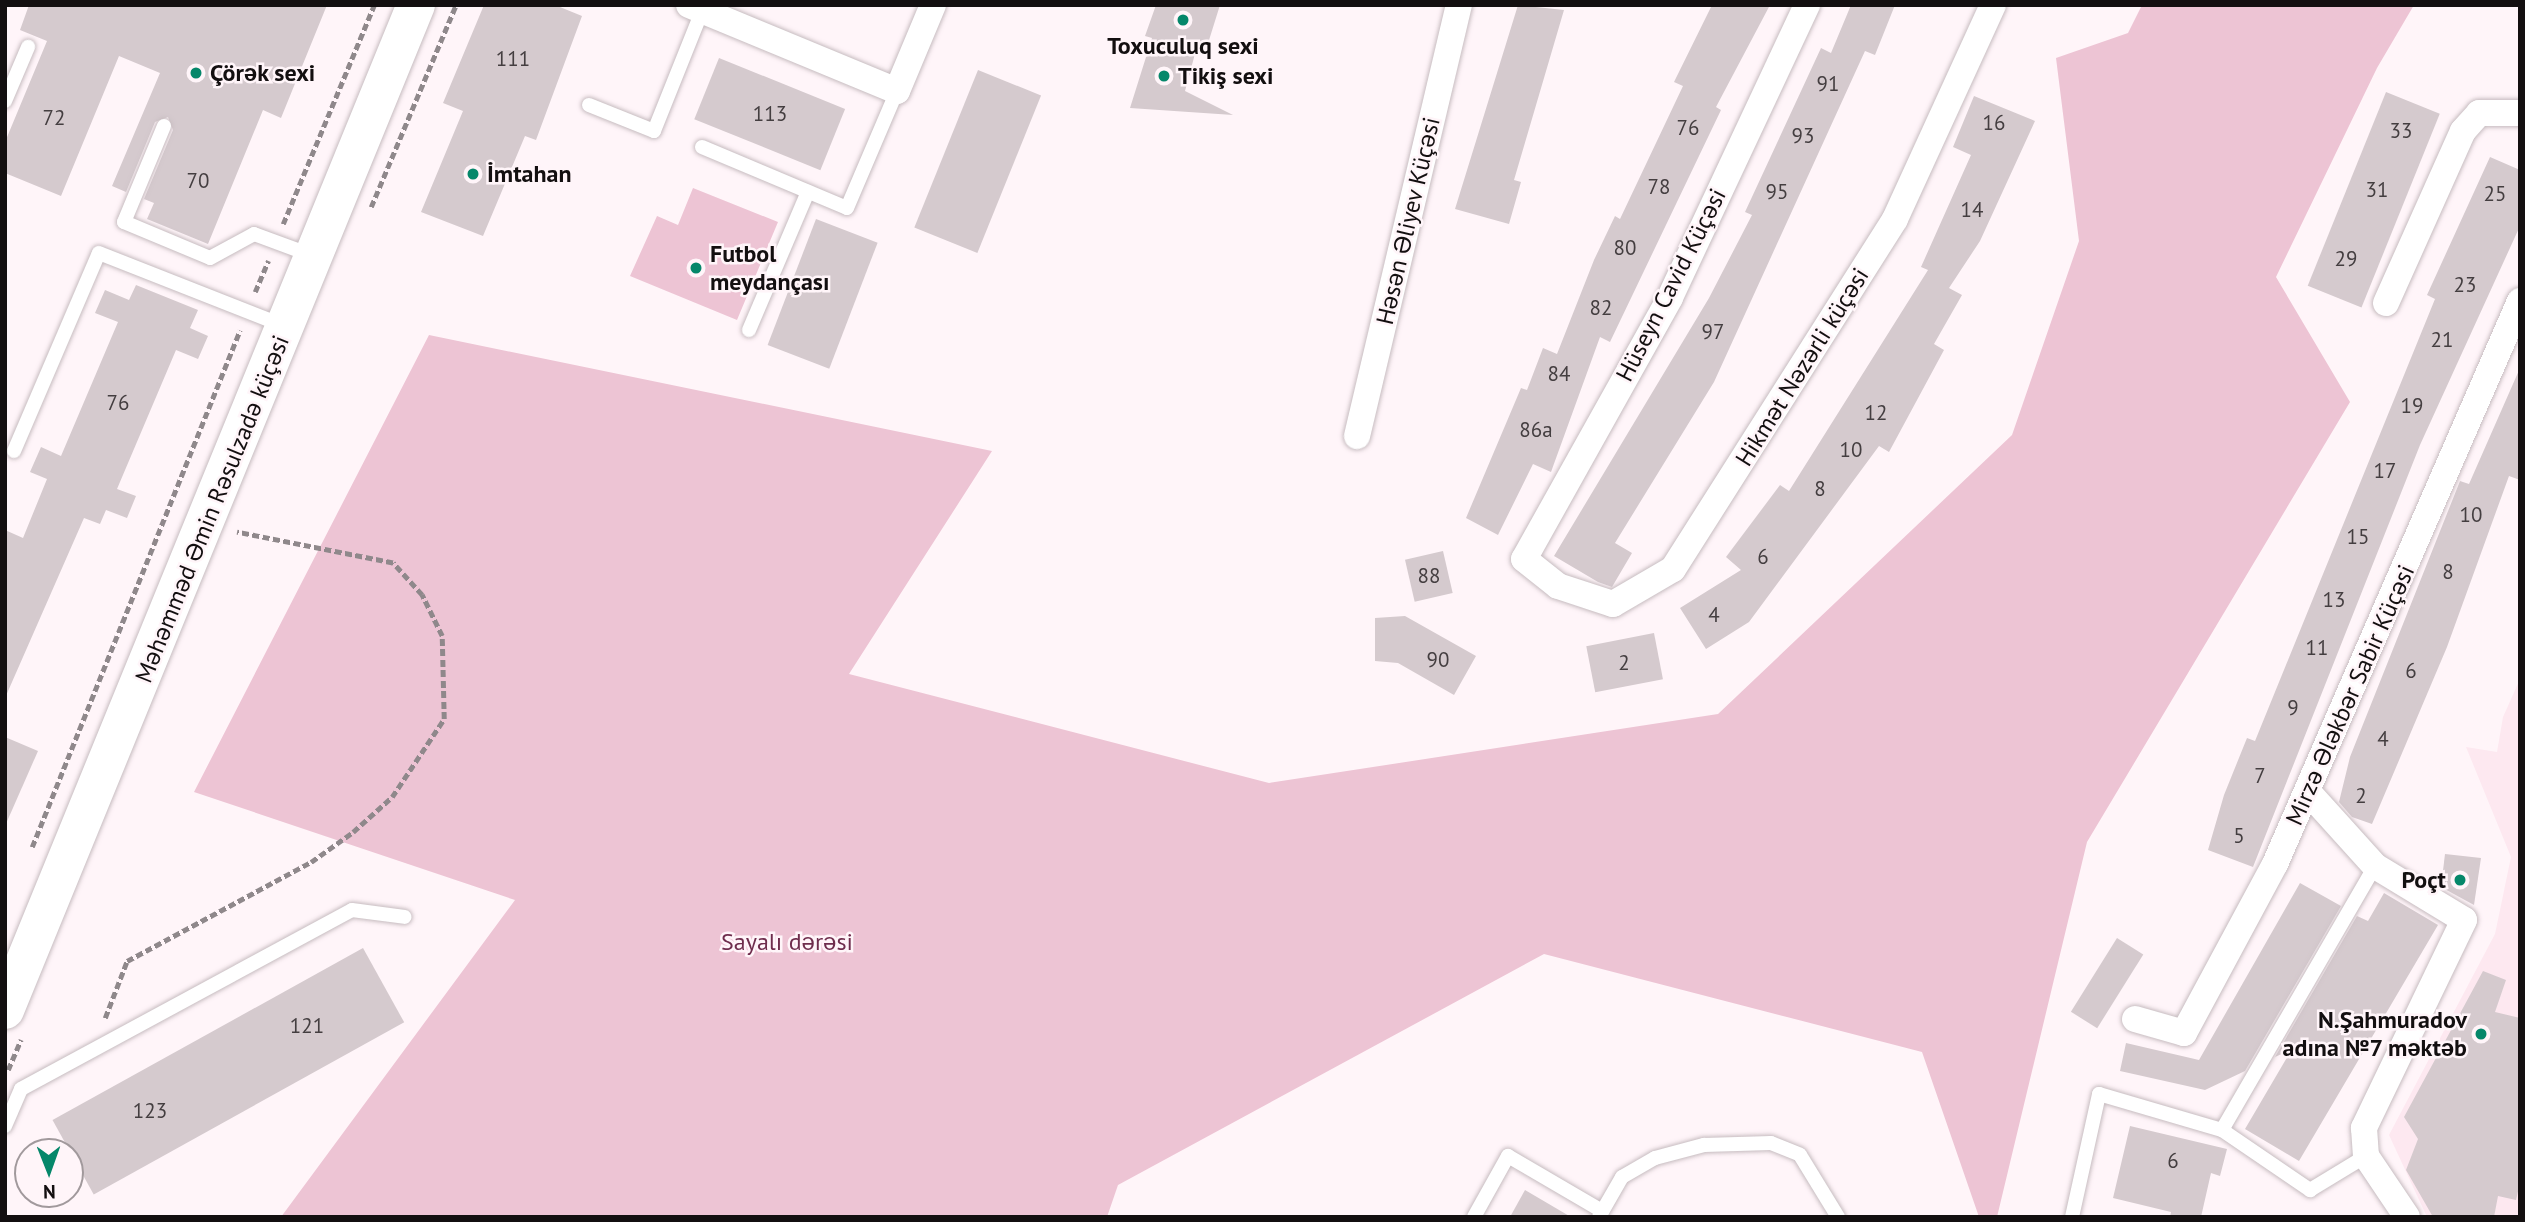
<!DOCTYPE html>
<meta charset="utf-8">
<style>
body{margin:0}
#map{position:relative;width:2525px;height:1222px;overflow:hidden;background:#fff5f9;font-family:"PT Sans",sans-serif}
div>[style]{position:absolute}
[style*='--x']{left:calc(var(--x)*1px);top:calc(var(--y)*1px);width:calc(var(--w)*1px);rotate:calc(var(--a)*1deg)}
.built>*{inset:0;background:#fde8f0}
.green>*{inset:0;background:#edc4d4}
.building>*{inset:0;background:#d5cace;transform-origin:0 0}
.path>*{height:4.5px;margin-top:-2.25px;transform-origin:0;background:repeating-linear-gradient(90deg,#8f888b 0 7px,transparent 0 10.5px)}
.roads{filter:drop-shadow(0 0 2px #c7bcc0) drop-shadow(0 0 2px #c7bcc0)}
.lane>*{height:14px;margin:-7px;padding:0 7px;transform-origin:7px;border-radius:7px;background:#fff}
.street>*{height:26px;margin:-13px;padding:0 13px;transform-origin:13px;border-radius:13px;background:#fff}
.secondary>*{height:38px;margin:-19px;padding:0 19px;transform-origin:19px;border-radius:19px;background:#fff}
.dots>*{width:19px;height:19px;translate:-50% -50%;box-sizing:border-box;border:4px solid #fff5f9;border-radius:50%}
span{translate:-50% -50%;white-space:nowrap;text-align:center;line-height:1.15;-webkit-text-stroke:5px #fff5f9;paint-order:stroke}
.number-label{font-size:21px;color:#443e40}
.number-label span{-webkit-text-stroke-width:0}
.poi-label{font-size:24px;color:#130f10;font-weight:700}
.left{translate:0 -50%;text-align:left}
.right{translate:-100% -50%;text-align:right}
.street-label{font-size:24px;color:#130f10}
.park-label{font-size:24px;color:#6f2d4d}
.frame{position:absolute;inset:0;border:7px solid #130f10;pointer-events:none}
.north{position:absolute;left:14px;top:1138px;width:70px;height:70px;box-sizing:border-box;background:#fff5f9;border:2px solid #a1999c;border-radius:50%;rotate:179deg;font-size:19px;font-weight:700;line-height:28px;text-align:center;color:#130f10}
.north::after{content:'';display:block;margin:auto;width:24px;height:32px;background:#05876a;clip-path:polygon(50% 0,100% 100%,50% 72%,0 100%)}
</style>
<div id="map">
<div class="built">
<i style="clip-path:polygon(2520px 679px,2520px 1217px,2427px 1217px,2389px 1135px,2495px 934px,2511px 857px,2466px 747px,2497px 752px,2503px 717px)"></i>
</div>
<div class="green">
<i style="clip-path:polygon(2142px 5px,2414px 5px,2377px 68px,2276px 277px,2350px 402px,2087px 842px,1997px 1217px,1979px 1217px,1922px 1052px,1544px 954px,1118px 1185px,1107px 1217px,281px 1217px,515px 900px,194px 792px,429px 335px,992px 451px,849px 674px,1269px 783px,1718px 714px,2012px 435px,2079px 241px,2056px 58px,2128px 33px)"></i>
<i style="clip-path:polygon(693px 188px,778px 222px,737px 320px,630px 276px,657px 216px,678px 225px)"></i>
</div>
<div class="building">
<i style="clip-path:polygon(29px 5px,327px 5px,281px 118px,263px 110px,208px 244px,147px 219px,154px 203px,144px 199px,173px 130px,168px 117px,155px 122px,126px 192px,112px 186px,160px 73px,119px 56px,61px 196px,5px 173px,5px 142px,47px 41px,20px 30px)"></i>
<i style="clip-path:polygon(484px 5px,555px 5px,582px 16px,536px 140px,525px 136px,483px 236px,421px 212px,463px 111px,443px 103px)"></i>
<i style="clip-path:polygon(1156px 5px,1220px 5px,1205px 53px,1196px 50px,1185px 91px,1233px 115px,1130px 108px,1152px 38px,1145px 36px)"></i>
<i style="clip-path:polygon(1518px 5px,1564px 10px,1514px 180px,1521px 182px,1509px 224px,1455px 209px)"></i>
<i style="clip-path:polygon(1712px 5px,1770px 5px,1716px 107px,1721px 110px,1610px 342px,1600px 337px,1551px 472px,1533px 464px,1498px 535px,1466px 518px,1521px 388px,1527px 390px,1543px 348px,1557px 354px,1594px 260px,1615px 216px,1620px 219px,1683px 86px,1674px 82px)"></i>
<i style="clip-path:polygon(1851px 5px,1895px 5px,1875px 55px,1865px 51px,1714px 382px,1615px 543px,1632px 553px,1612px 587px,1598px 582px,1554px 556px,1709px 298px,1752px 215px,1745px 212px,1821px 48px,1831px 53px)"></i>
<i style="left:719px;top:58px;width:136px;height:66px;rotate:22deg"></i>
<i style="left:978px;top:70px;width:68px;height:170px;rotate:22deg"></i>
<i style="left:2386px;top:92px;width:58px;height:209px;rotate:22deg"></i>
<i style="clip-path:polygon(1974px 96px,2035px 121px,1980px 241px,1949px 288px,1962px 295px,1934px 344px,1944px 350px,1889px 452px,1879px 446px,1749px 622px,1706px 649px,1680px 608px,1741px 570px,1726px 557px,1780px 485px,1789px 491px,1928px 270px,1921px 267px,1971px 155px,1953px 147px)"></i>
<i style="clip-path:polygon(2490px 157px,2520px 170px,2520px 226px,2420px 445px,2253px 867px,2208px 850px,2224px 795px,2247px 738px,2255px 741px,2435px 299px,2427px 295px)"></i>
<i style="left:816px;top:219px;width:66px;height:135px;rotate:21deg"></i>
<i style="clip-path:polygon(136px 285px,198px 310px,190px 328px,208px 336px,198px 359px,176px 350px,117px 489px,136px 496px,127px 518px,106px 510px,100px 524px,84px 518px,5px 698px,5px 530px,23px 538px,47px 479px,30px 472px,41px 447px,61px 456px,118px 322px,95px 313px,105px 290px,129px 300px)"></i>
<i style="clip-path:polygon(2520px 368px,2520px 480px,2509px 476px,2447px 647px,2372px 824px,2352px 817px,2339px 802px,2350px 757px,2460px 481px,2469px 484px)"></i>
<i style="left:1443px;top:551px;width:43px;height:39px;rotate:77deg"></i>
<i style="clip-path:polygon(1405px 616px,1476px 656px,1454px 695px,1398px 663px,1375px 661px,1375px 618px)"></i>
<i style="left:1654px;top:633px;width:47px;height:69px;rotate:79deg"></i>
<i style="clip-path:polygon(5px 737px,38px 751px,5px 826px)"></i>
<i style="clip-path:polygon(2445px 854px,2481px 858px,2474px 905px,2441px 887px)"></i>
<i style="clip-path:polygon(2300px 883px,2341px 906px,2245px 1071px,2205px 1090px,2120px 1071px,2126px 1043px,2199px 1060px)"></i>
<i style="clip-path:polygon(2384px 893px,2438px 925px,2299px 1161px,2245px 1129px,2292px 1049px,2275px 1057px,2357px 916px,2368px 921px)"></i>
<i style="left:2117px;top:938px;width:31px;height:87px;rotate:32deg"></i>
<i style="left:363px;top:948px;width:85px;height:355px;rotate:61deg"></i>
<i style="clip-path:polygon(2483px 971px,2506px 980px,2495px 1012px,2520px 1018px,2520px 1183px,2516px 1200px,2498px 1196px,2494px 1217px,2433px 1217px,2406px 1170px,2418px 1139px,2404px 1117px)"></i>
<i style="clip-path:polygon(2130px 1126px,2227px 1149px,2220px 1176px,2211px 1173px,2201px 1217px,2170px 1217px,2171px 1212px,2113px 1198px)"></i>
<i style="clip-path:polygon(1525px 1190px,1571px 1217px,1510px 1217px)"></i>
</div>
<div class="path">
<i style="--x:371;--y:207;--w:219;--a:-67.2"></i>
<i style="--x:283;--y:224;--w:237;--a:-67.4"></i>
<i style="--x:255;--y:292;--w:34;--a:-67"></i>
<i style="--x:32;--y:847;--w:557;--a:-68.08"></i>
<i style="--x:105;--y:1018;--w:61;--a:-68.9"></i>
<i style="--x:127;--y:961;--w:209;--a:-28.3"></i>
<i style="--x:311;--y:862;--w:52;--a:-35.5"></i>
<i style="--x:353;--y:832;--w:52;--a:-41.9"></i>
<i style="--x:392;--y:797;--w:94;--a:-56.3"></i>
<i style="--x:444;--y:719;--w:83;--a:-91.4"></i>
<i style="--x:442;--y:636;--w:46;--a:-116"></i>
<i style="--x:422;--y:595;--w:43;--a:-132.2"></i>
<i style="--x:393;--y:563;--w:159;--a:-168.8"></i>
<i style="--x:8;--y:1070;--w:33;--a:-67"></i>
</div>
<div class="roads">
<div class="lane">
<i style="--x:5;--y:101;--w:59;--a:-66.9"></i>
<i style="--x:589;--y:105;--w:70;--a:21.8"></i>
<i style="--x:654;--y:131;--w:129;--a:-68.2"></i>
<i style="--x:164;--y:126;--w:104;--a:112.6"></i>
<i style="--x:124;--y:222;--w:93;--a:22.7"></i>
<i style="--x:210;--y:258;--w:50;--a:-28.6"></i>
<i style="--x:254;--y:234;--w:61;--a:20.2"></i>
<i style="--x:702;--y:147;--w:157;--a:22.8"></i>
<i style="--x:847;--y:208;--w:127;--a:-66.9"></i>
<i style="--x:749;--y:330;--w:150;--a:-66.9"></i>
<i style="--x:14;--y:451;--w:215;--a:-66.8"></i>
<i style="--x:99;--y:253;--w:197;--a:21.5"></i>
<i style="--x:5;--y:1126;--w:40;--a:-66.6"></i>
<i style="--x:21;--y:1089;--w:376;--a:-28.4"></i>
<i style="--x:352;--y:910;--w:53;--a:7.5"></i>
<i style="--x:2222;--y:1130;--w:305;--a:-59.9"></i>
<i style="--x:1474;--y:1217;--w:70;--a:-60.9"></i>
<i style="--x:1508;--y:1156;--w:109;--a:30.3"></i>
<i style="--x:1599;--y:1217;--w:46;--a:-60.1"></i>
<i style="--x:1622;--y:1177;--w:38;--a:-30"></i>
<i style="--x:1655;--y:1158;--w:51;--a:-14.9"></i>
<i style="--x:1704;--y:1145;--w:67;--a:-1.7"></i>
<i style="--x:1771;--y:1143;--w:31;--a:22"></i>
<i style="--x:1800;--y:1155;--w:73;--a:58.5"></i>
<i style="--x:2072;--y:1217;--w:126;--a:-77.6"></i>
<i style="--x:2099;--y:1094;--w:128;--a:16.3"></i>
<i style="--x:2222;--y:1130;--w:107;--a:34.3"></i>
<i style="--x:2310;--y:1190;--w:66;--a:-31.3"></i>
</div>
<div class="street">
<i style="--x:689;--y:5;--w:225;--a:22.5"></i>
<i style="--x:897;--y:91;--w:93;--a:-67.3"></i>
<i style="--x:1807;--y:5;--w:323;--a:115.1"></i>
<i style="--x:1670;--y:298;--w:299;--a:119.2"></i>
<i style="--x:1524;--y:559;--w:43;--a:38.5"></i>
<i style="--x:1558;--y:586;--w:58;--a:18.1"></i>
<i style="--x:1613;--y:604;--w:69;--a:-30.3"></i>
<i style="--x:1673;--y:569;--w:414;--a:-57.6"></i>
<i style="--x:1895;--y:219;--w:235;--a:-65.4"></i>
<i style="--x:2386;--y:303;--w:188;--a:-65.9"></i>
<i style="--x:2463;--y:131;--w:24;--a:-48"></i>
<i style="--x:2479;--y:113;--w:41;--a:0"></i>
<i style="--x:1357;--y:436;--w:443;--a:-76.7"></i>
<i style="--x:2309;--y:793;--w:98;--a:47.9"></i>
<i style="--x:2375;--y:866;--w:104;--a:31.2"></i>
<i style="--x:2464;--y:920;--w:231;--a:115.7"></i>
<i style="--x:2364;--y:1128;--w:28;--a:86"></i>
<i style="--x:2366;--y:1156;--w:73;--a:56.1"></i>
<i style="--x:2135;--y:1019;--w:51;--a:15.9"></i>
<i style="--x:2184;--y:1033;--w:192;--a:-61.7"></i>
<i style="--x:2275;--y:864;--w:614;--a:-66.48"></i>
</div>
<div class="secondary">
<i style="--x:5;--y:1010;--w:1086;--a:-67.76"></i>
</div>
</div>
<div class="dots">
<i style="left:1183px;top:20px;background:#05876a"></i>
<i style="left:196px;top:73px;background:#05876a"></i>
<i style="left:1164px;top:76px;background:#05876a"></i>
<i style="left:473px;top:174px;background:#05876a"></i>
<i style="left:696px;top:268px;background:#05876a"></i>
<i style="left:2460px;top:880px;background:#05876a"></i>
<i style="left:2481px;top:1034px;background:#05876a"></i>
</div>
<div class="number-label">
<span style="left:513px;top:59px">111</span>
<span style="left:1828px;top:84px">91</span>
<span style="left:770px;top:114px">113</span>
<span style="left:54px;top:118px">72</span>
<span style="left:1994px;top:123px">16</span>
<span style="left:1688px;top:128px">76</span>
<span style="left:2401px;top:131px">33</span>
<span style="left:1803px;top:136px">93</span>
<span style="left:198px;top:181px">70</span>
<span style="left:1659px;top:187px">78</span>
<span style="left:2377px;top:190px">31</span>
<span style="left:1777px;top:192px">95</span>
<span style="left:2495px;top:194px">25</span>
<span style="left:1972px;top:210px">14</span>
<span style="left:1625px;top:248px">80</span>
<span style="left:2346px;top:259px">29</span>
<span style="left:2465px;top:285px">23</span>
<span style="left:1601px;top:308px">82</span>
<span style="left:1713px;top:332px">97</span>
<span style="left:2442px;top:340px">21</span>
<span style="left:1559px;top:374px">84</span>
<span style="left:118px;top:403px">76</span>
<span style="left:2412px;top:406px">19</span>
<span style="left:1876px;top:413px">12</span>
<span style="left:1536px;top:430px">86a</span>
<span style="left:1851px;top:450px">10</span>
<span style="left:2385px;top:471px">17</span>
<span style="left:1820px;top:489px">8</span>
<span style="left:2471px;top:515px">10</span>
<span style="left:2358px;top:537px">15</span>
<span style="left:1763px;top:557px">6</span>
<span style="left:2448px;top:572px">8</span>
<span style="left:1429px;top:576px">88</span>
<span style="left:2334px;top:600px">13</span>
<span style="left:1714px;top:615px">4</span>
<span style="left:2317px;top:648px">11</span>
<span style="left:1438px;top:660px">90</span>
<span style="left:1624px;top:663px">2</span>
<span style="left:2411px;top:671px">6</span>
<span style="left:2293px;top:708px">9</span>
<span style="left:2383px;top:739px">4</span>
<span style="left:2260px;top:776px">7</span>
<span style="left:2361px;top:796px">2</span>
<span style="left:2239px;top:836px">5</span>
<span style="left:307px;top:1026px">121</span>
<span style="left:150px;top:1111px">123</span>
<span style="left:2173px;top:1161px">6</span>
</div>
<div class="poi-label">
<span style="left:1183px;top:46px">Toxuculuq sexi</span>
<span class="left" style="left:210px;top:73px">Çörək sexi</span>
<span class="left" style="left:1178px;top:76px">Tikiş sexi</span>
<span class="left" style="left:487px;top:174px">İmtahan</span>
<span class="left" style="left:710px;top:268px">Futbol<br>meydançası</span>
<span class="right" style="left:2446px;top:880px">Poçt</span>
<span class="right" style="left:2467px;top:1034px">N.Şahmuradov<br>adına №7 məktəb</span>
</div>
<div class="street-label">
<span style="left:1408px;top:221px;rotate:-77deg">Həsən Əliyev Küçəsi</span>
<span style="left:1671px;top:285px;rotate:-63deg">Hüseyn Cavid Küçəsi</span>
<span style="left:1802px;top:367px;rotate:-58deg">Hikmət Nəzərli küçəsi</span>
<span style="left:212px;top:509px;rotate:-68deg">Məhəmməd Əmin Rəsulzadə küçəsi</span>
<span style="left:2350px;top:695px;rotate:-66deg">Mirzə Ələkbər Sabir Küçəsi</span>
</div>
<div class="park-label">
<span style="left:787px;top:942px">Sayalı dərəsi</span>
</div>
<div class="frame"></div>
<div class="north">N</div>
</div>
